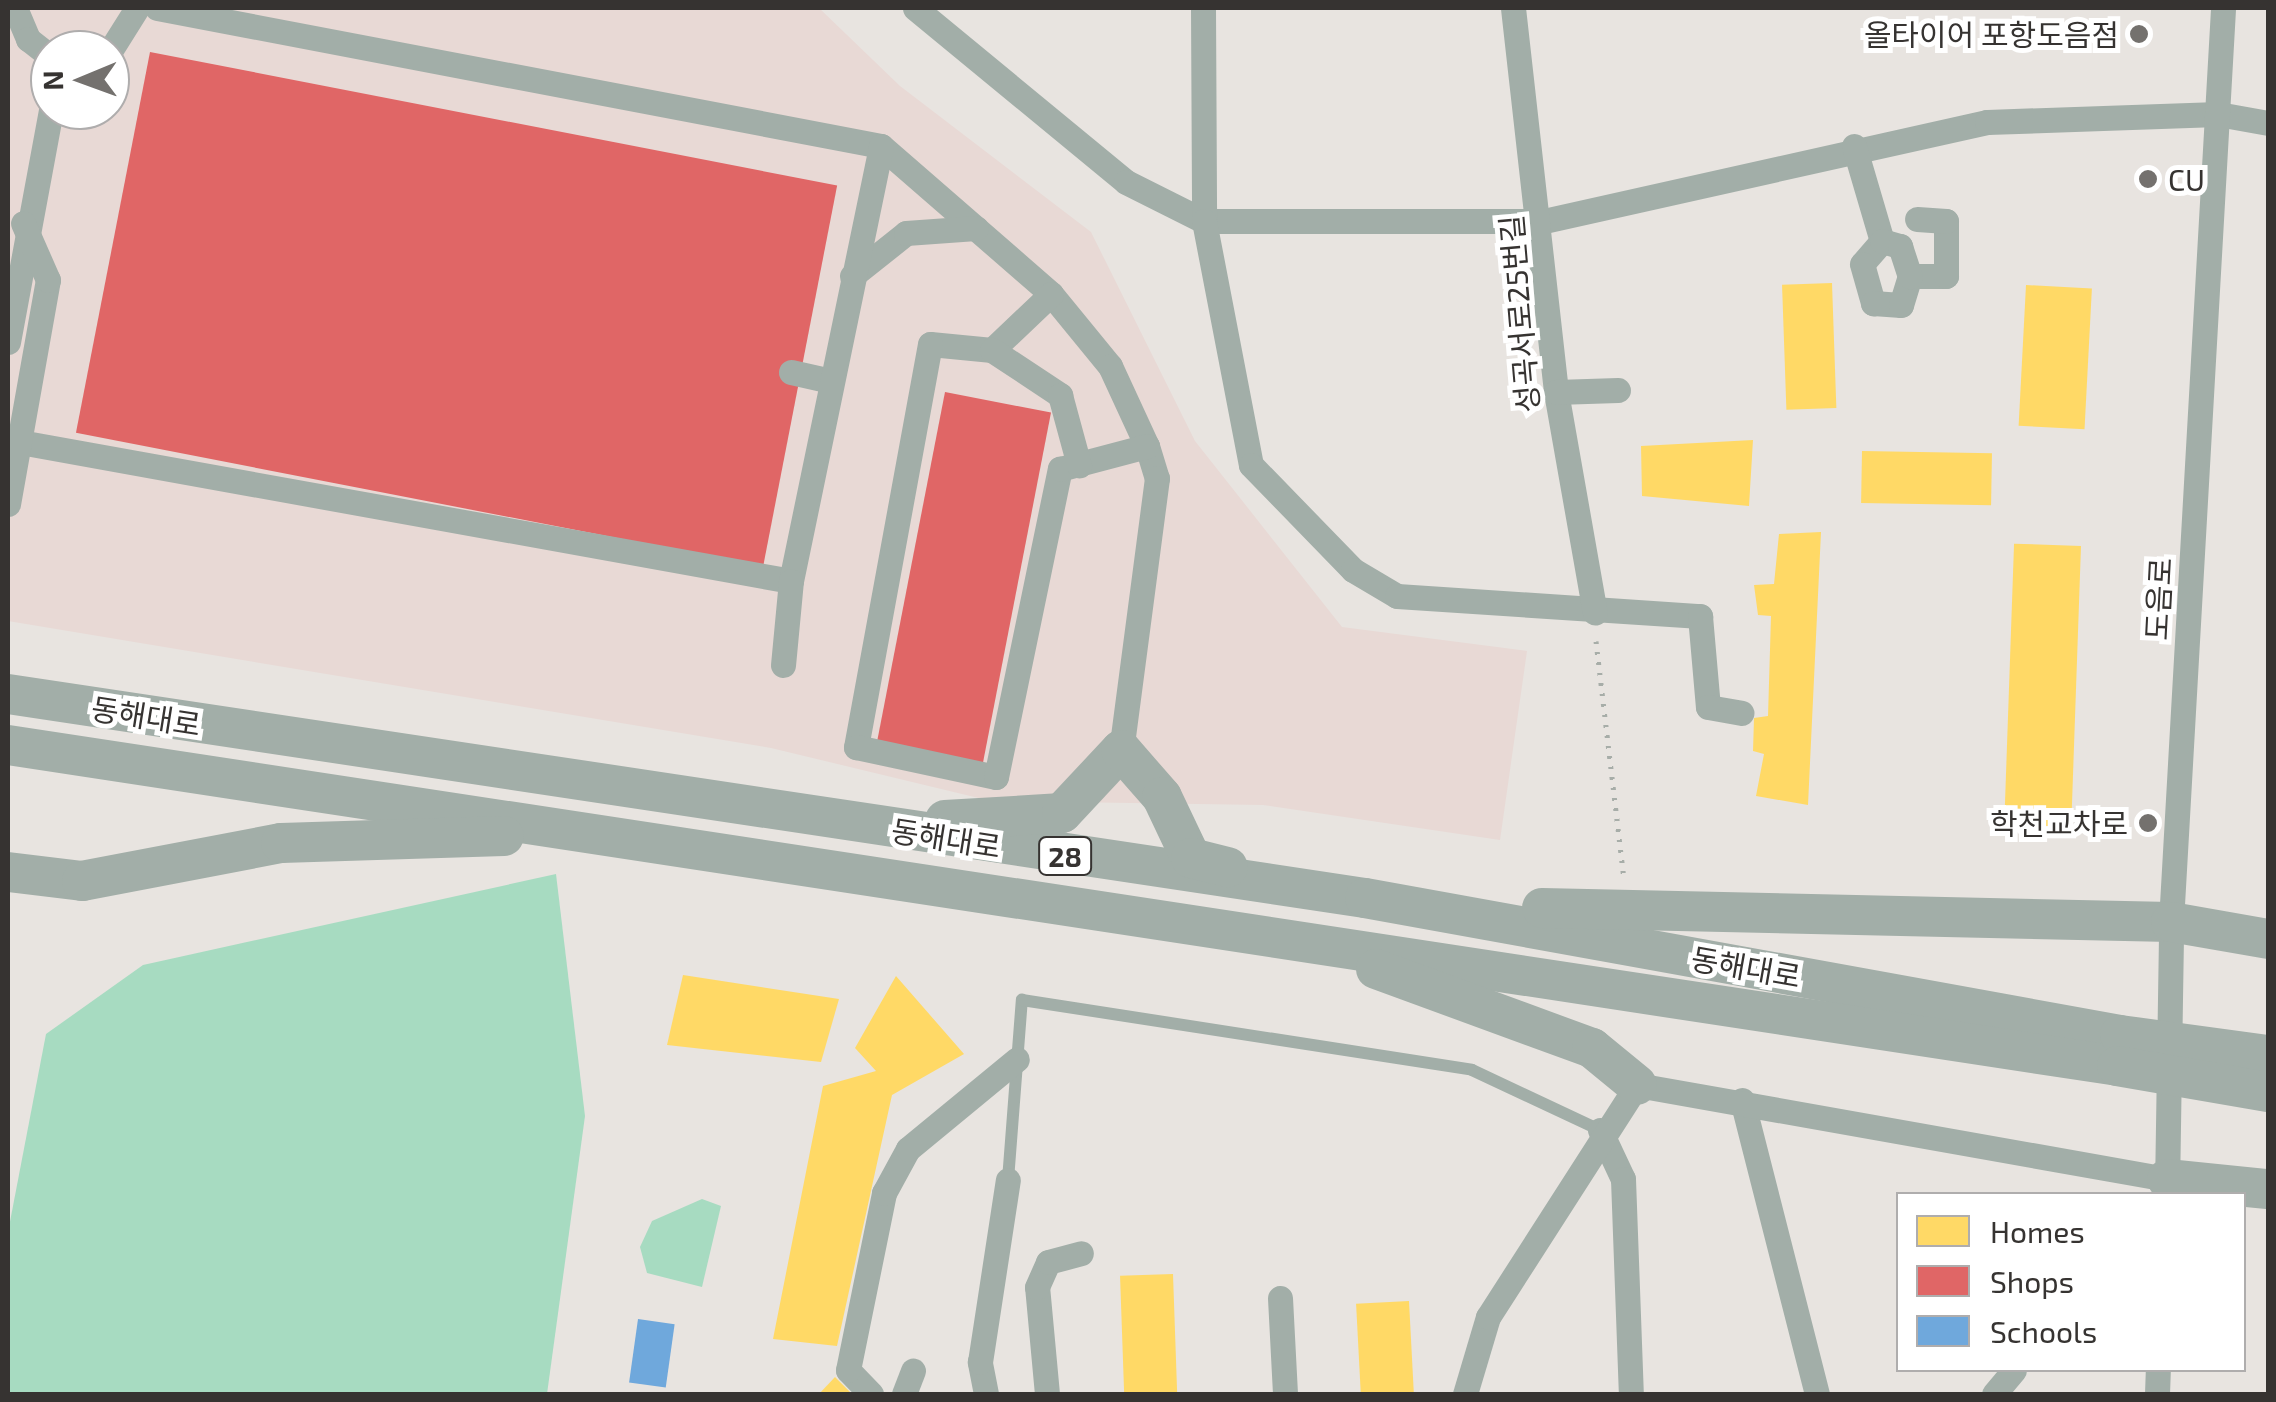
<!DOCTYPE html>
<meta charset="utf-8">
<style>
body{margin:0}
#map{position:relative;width:2276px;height:1402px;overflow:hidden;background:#e8e4e0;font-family:"Exo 2","Noto Sans KR",sans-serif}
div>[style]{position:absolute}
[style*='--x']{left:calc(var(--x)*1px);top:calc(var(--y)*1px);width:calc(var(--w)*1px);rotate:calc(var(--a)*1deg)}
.commercial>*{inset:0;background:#e8d9d5}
.green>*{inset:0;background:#a7dbc1}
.homes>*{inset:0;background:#ffd966;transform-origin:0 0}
.shops>*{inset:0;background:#e06666;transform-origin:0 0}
.schools>*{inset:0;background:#6fa8dc;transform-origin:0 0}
.path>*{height:5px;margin-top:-2.5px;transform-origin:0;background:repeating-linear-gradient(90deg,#a7ada8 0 2.5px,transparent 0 10.5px)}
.service>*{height:12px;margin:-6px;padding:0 6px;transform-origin:6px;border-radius:6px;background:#a2aea8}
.minor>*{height:25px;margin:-12.5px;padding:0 12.5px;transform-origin:12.5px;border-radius:12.5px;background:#a2aea8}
.primary>*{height:40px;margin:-20px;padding:0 20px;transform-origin:20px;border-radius:20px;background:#a2aea8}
.primary-bridge>*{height:40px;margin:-20px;padding:0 20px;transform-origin:20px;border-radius:20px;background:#a2aea8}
.dots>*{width:28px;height:28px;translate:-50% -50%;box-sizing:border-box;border:5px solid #fff;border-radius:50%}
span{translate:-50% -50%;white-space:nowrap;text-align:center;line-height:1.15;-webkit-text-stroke:10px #fff;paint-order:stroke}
.shield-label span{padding:2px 8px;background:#fff;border:2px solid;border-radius:8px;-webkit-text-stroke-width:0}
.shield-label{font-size:28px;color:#363331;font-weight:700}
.poi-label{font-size:30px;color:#363331}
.right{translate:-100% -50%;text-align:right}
.left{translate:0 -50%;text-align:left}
.street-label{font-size:30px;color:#363331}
.frame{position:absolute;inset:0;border:10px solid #363331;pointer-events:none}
.legend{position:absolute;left:1896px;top:1192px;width:350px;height:180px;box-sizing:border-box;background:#fff;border:2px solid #afadad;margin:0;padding:12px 18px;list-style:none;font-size:30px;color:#363331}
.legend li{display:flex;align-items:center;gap:20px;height:50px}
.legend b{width:50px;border:2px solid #afadad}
.north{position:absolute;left:30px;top:30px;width:100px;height:100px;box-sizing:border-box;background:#fff;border:2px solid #afadad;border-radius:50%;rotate:269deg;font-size:28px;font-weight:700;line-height:40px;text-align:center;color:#363331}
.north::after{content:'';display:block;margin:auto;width:35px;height:45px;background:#74716e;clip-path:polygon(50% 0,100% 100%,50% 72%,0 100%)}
</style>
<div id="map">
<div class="commercial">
<i style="clip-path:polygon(evenodd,8px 8px,819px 8px,900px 86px,1091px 232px,1195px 441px,1342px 627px,1527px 651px,1500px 840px,1263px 805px,991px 801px,771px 748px,8px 621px,8px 8px,50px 50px,110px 50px,110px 110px,50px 110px,50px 50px)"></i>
</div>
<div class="green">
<i style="clip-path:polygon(556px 874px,585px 1116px,547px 1394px,8px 1394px,8px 1232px,46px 1034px,143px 965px)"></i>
<i style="clip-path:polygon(702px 1199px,721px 1206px,702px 1287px,647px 1273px,640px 1247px,652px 1221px)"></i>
</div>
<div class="homes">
<i style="left:1832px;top:283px;width:125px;height:50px;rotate:88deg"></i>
<i style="left:2026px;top:285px;width:66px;height:141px;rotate:3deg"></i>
<i style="clip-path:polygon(1753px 440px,1749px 506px,1642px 496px,1641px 446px)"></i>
<i style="left:1862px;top:451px;width:130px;height:52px;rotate:1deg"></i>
<i style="clip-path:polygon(1821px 532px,1808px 805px,1756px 796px,1764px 754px,1753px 751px,1754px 718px,1768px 716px,1771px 616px,1758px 615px,1754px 585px,1774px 584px,1779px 534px)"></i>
<i style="left:2081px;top:546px;width:281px;height:67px;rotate:92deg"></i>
<i style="clip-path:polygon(683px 975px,839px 999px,821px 1062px,667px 1045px)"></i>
<i style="clip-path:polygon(896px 976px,964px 1054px,892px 1095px,837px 1346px,773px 1339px,823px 1086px,876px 1071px,855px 1048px)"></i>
<i style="left:1173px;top:1274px;width:120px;height:53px;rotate:88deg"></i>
<i style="left:1409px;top:1301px;width:93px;height:53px;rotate:87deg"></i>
<i style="clip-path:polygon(835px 1377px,852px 1394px,819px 1394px)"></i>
</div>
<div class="shops">
<i style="left:150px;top:52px;width:700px;height:388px;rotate:11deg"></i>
<i style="left:945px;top:392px;width:108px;height:360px;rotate:11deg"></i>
</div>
<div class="schools">
<i style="left:638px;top:1319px;width:37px;height:64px;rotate:8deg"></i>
</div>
<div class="path">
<i style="--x:1596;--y:641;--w:239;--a:83.3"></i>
</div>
<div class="service">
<i style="--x:1008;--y:1180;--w:181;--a:-85.6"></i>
<i style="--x:1022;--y:1000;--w:455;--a:8.8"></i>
<i style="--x:1472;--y:1070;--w:141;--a:25.1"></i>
</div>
<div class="minor">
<i style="--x:15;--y:8;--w:34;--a:67"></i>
<i style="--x:28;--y:39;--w:28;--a:38"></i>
<i style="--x:157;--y:8;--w:737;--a:10.79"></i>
<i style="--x:881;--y:146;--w:225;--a:41"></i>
<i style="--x:1051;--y:294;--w:93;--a:50.7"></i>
<i style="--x:1110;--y:366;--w:88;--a:65.2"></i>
<i style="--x:1147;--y:446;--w:34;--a:73"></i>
<i style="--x:1157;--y:478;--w:274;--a:97.5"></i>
<i style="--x:915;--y:8;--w:273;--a:39.5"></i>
<i style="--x:1126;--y:182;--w:87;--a:26.6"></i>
<i style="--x:1204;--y:221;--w:340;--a:0"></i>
<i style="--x:1544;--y:221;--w:454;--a:-12.6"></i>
<i style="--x:1987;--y:122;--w:231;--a:-2"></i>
<i style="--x:2218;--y:114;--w:51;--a:10.2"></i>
<i style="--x:1203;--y:8;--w:213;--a:89.7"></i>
<i style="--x:1204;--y:221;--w:248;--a:79.1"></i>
<i style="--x:1251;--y:465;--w:146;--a:45.8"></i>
<i style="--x:1353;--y:570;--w:51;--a:30.6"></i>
<i style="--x:1397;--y:596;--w:304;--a:3.8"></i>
<i style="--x:1700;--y:616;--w:91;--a:85"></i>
<i style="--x:1708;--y:707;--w:34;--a:10"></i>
<i style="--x:1513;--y:8;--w:386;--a:83.6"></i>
<i style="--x:1556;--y:392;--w:224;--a:80"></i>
<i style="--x:110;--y:51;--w:51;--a:-57.9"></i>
<i style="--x:1854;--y:146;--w:99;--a:73.6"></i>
<i style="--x:1882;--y:241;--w:30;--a:131"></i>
<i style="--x:1862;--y:264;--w:41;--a:74.2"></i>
<i style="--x:1873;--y:303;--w:28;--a:4"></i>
<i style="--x:1901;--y:305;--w:30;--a:-73"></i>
<i style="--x:1910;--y:276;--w:36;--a:0"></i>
<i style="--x:1946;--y:276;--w:55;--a:-90"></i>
<i style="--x:1946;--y:221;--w:29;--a:-176"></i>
<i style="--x:1882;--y:241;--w:19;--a:16"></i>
<i style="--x:1900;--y:246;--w:32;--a:72"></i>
<i style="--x:852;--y:276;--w:69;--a:-38.5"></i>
<i style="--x:906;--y:233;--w:70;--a:-4.1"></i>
<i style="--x:1051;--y:294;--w:81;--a:136.5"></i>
<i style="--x:992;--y:350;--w:62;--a:-174.5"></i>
<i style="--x:930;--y:344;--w:410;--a:100.4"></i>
<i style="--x:856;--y:747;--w:143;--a:12.1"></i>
<i style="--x:996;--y:777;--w:315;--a:-78.3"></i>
<i style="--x:1060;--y:469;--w:90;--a:-14.8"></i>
<i style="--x:8;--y:342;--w:236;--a:-79.5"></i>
<i style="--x:992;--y:350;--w:82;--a:33.5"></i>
<i style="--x:1060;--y:395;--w:73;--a:74.8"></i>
<i style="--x:791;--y:372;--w:41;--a:12.7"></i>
<i style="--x:1556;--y:392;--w:62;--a:-1.8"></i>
<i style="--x:20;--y:442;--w:783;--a:10.22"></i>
<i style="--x:791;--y:581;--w:444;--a:-78.3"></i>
<i style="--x:8;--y:504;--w:228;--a:-79.9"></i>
<i style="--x:48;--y:280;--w:62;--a:-113.7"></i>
<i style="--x:783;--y:665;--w:84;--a:-84.6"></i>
<i style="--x:1742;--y:1100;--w:303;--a:75.7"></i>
<i style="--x:1600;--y:1130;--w:54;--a:64.9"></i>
<i style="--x:1623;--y:1179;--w:215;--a:87.9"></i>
<i style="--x:2167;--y:1190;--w:268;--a:-89.1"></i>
<i style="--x:2171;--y:922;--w:915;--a:-86.74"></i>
<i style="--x:1280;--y:1298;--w:96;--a:87"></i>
<i style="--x:871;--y:1394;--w:33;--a:-134"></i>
<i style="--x:848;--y:1370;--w:181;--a:-78.5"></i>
<i style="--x:884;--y:1193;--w:50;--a:-61.4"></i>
<i style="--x:908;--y:1149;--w:141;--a:-39.5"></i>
<i style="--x:904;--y:1394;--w:25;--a:-69"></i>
<i style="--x:986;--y:1394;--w:33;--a:-101"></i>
<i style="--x:980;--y:1362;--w:184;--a:-81.3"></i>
<i style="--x:1047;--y:1394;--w:107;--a:-95.3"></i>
<i style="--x:1037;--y:1287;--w:27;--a:-66"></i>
<i style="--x:1048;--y:1262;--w:34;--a:-15"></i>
<i style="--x:1465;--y:1394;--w:80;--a:-73.4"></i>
<i style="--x:1488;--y:1317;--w:276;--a:-57.3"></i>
<i style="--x:1637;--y:1085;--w:538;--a:10.06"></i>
<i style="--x:1994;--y:1394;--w:31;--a:-50"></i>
<i style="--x:2157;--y:1394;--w:24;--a:-88"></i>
</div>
<div class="primary">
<i style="--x:8;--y:694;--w:1372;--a:8.55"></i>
<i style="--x:1365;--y:898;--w:767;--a:10.28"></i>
<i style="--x:8;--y:745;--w:2133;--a:8.65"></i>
<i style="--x:945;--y:820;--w:117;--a:-3.4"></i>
<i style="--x:1062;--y:813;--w:86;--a:-46.9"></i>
<i style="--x:1121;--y:750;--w:62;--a:48.9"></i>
<i style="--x:1162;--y:797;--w:68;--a:64.6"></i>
<i style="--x:1191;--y:858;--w:38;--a:14"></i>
<i style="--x:8;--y:872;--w:75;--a:6.9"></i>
<i style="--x:82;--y:881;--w:203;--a:-10.8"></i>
<i style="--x:281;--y:843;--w:223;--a:-1.8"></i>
<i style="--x:1542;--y:908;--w:629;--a:1.28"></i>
<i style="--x:2171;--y:922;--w:98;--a:9.9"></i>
<i style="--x:1376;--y:969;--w:230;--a:20.1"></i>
<i style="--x:1592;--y:1048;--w:58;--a:39.4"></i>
<i style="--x:2167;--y:1179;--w:101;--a:5.7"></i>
</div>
<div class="primary-bridge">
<i style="--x:2120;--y:1035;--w:149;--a:7.7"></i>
<i style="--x:2117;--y:1066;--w:153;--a:9.8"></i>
</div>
<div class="dots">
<i style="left:2139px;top:34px;background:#74716e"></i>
<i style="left:2148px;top:179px;background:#74716e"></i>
<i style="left:2148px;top:823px;background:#74716e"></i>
</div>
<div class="shield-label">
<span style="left:1065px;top:856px">28</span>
</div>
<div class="poi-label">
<span class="right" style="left:2119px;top:34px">올타이어 포항도음점</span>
<span class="left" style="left:2168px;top:179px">CU</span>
<span class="right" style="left:2128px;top:823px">학천교차로</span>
</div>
<div class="street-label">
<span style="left:1519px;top:314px;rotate:-95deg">성곡서로25번길</span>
<span style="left:2158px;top:599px;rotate:-87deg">도음로</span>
<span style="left:146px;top:716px;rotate:9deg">동해대로</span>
<span style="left:946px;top:838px;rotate:9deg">동해대로</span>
<span style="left:1746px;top:967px;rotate:10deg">동해대로</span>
</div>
<div class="frame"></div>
<ul class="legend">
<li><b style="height:28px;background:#ffd966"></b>Homes</li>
<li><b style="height:28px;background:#e06666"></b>Shops</li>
<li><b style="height:28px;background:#6fa8dc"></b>Schools</li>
</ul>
<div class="north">N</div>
</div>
